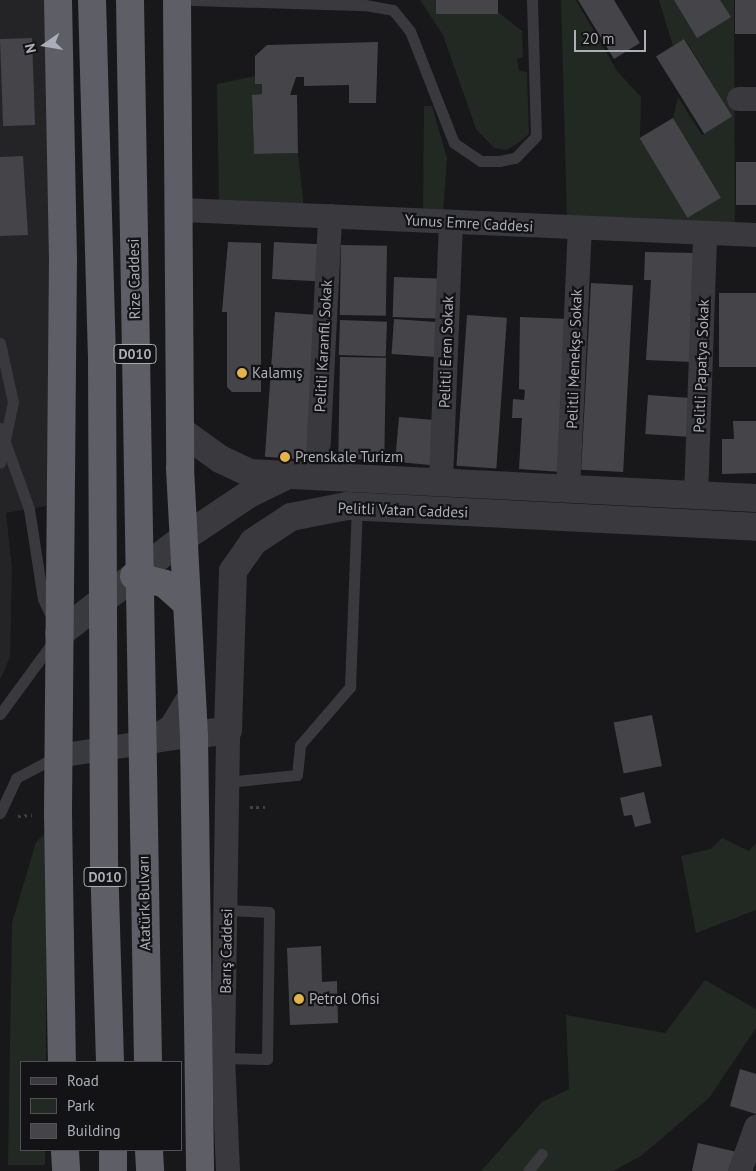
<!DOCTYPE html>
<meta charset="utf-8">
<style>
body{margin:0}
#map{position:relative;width:756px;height:1171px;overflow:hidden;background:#181719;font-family:"PT Sans",sans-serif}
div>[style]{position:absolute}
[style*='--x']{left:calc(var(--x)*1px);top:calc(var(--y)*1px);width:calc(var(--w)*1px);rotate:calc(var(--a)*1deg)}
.built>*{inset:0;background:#242426}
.green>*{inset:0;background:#222923}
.building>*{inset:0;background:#454549;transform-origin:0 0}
.path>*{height:3px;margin-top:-1.5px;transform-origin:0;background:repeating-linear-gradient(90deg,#3f4045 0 2.5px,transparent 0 6.5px)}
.service>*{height:11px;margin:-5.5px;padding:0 5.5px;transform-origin:5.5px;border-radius:5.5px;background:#39393e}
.minor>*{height:24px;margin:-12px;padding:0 12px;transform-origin:12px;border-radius:12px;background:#39393e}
.tertiary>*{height:28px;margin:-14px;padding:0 14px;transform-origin:14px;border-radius:14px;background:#39393e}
.trunk>*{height:28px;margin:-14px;padding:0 14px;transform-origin:14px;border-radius:14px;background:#5d5e66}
.dots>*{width:14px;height:14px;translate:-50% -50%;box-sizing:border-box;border:2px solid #131214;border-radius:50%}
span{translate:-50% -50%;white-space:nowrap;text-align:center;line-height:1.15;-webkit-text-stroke:4.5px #131214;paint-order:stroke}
.shield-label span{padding:1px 4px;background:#131214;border:1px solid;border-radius:4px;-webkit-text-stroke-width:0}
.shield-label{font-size:14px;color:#abaeb8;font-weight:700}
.street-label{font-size:15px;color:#abaeb8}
.poi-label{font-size:15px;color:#abaeb8}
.left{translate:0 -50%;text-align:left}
.legend{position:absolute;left:20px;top:1061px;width:162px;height:90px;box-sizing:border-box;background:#131214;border:1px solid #505056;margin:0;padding:6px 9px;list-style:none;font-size:15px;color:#abaeb8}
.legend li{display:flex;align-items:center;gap:10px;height:25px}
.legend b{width:25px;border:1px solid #505056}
.north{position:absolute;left:20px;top:20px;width:50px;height:50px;-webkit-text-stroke:4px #131214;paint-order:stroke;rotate:257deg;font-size:14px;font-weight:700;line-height:20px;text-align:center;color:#abaeb8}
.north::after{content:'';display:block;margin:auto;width:18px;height:22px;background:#abaeb8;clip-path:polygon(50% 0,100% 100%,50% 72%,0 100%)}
.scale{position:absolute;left:574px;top:30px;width:72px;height:22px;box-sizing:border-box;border:2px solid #abaeb8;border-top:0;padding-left:6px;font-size:15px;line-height:18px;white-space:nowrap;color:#abaeb8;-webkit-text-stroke:4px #131214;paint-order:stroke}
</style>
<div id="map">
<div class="built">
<i style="clip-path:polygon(0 0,49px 0,52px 505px,6px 513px,12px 568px,10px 657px,0 680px)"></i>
</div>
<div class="green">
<i style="clip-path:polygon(420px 0,436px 0,436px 14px,499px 13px,522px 31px,523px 57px,517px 59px,519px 71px,527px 72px,529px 134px,517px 144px,506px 150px,494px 148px,476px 129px,443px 35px)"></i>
<i style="clip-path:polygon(561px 0,576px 0,617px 71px,641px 97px,640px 138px,673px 118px,678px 97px,702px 135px,732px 116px,685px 39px,673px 46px,659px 0,734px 0,735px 231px,567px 220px)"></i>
<i style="clip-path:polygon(255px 76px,255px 84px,262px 84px,262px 94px,252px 95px,254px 154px,298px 153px,304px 209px,219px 208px,217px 84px)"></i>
<i style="clip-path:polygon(424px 106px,432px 106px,447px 158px,443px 214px,423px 213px)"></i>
<i style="clip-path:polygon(46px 833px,46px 1062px,21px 1062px,21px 1150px,45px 1150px,45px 1165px,8px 1165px,12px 923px,36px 842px)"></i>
<i style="clip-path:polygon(722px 838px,749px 851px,756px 843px,756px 910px,696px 933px,681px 856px,711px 849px)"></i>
<i style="clip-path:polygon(705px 980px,756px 1009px,756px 1028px,709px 1098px,641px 1156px,613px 1171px,481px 1171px,542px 1102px,569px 1089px,566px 1015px,665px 1033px)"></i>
</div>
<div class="building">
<i style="left:436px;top:0;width:62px;height:14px"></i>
<i style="clip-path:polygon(578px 0,614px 0,640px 43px,614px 59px)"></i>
<i style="clip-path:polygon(674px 0,720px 0,731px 17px,697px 38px)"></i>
<i style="left:735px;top:0;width:21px;height:34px"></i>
<i style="left:32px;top:38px;width:87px;height:32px;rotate:88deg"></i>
<i style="left:684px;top:39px;width:91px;height:33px;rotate:58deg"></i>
<i style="clip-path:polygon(378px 42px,376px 103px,349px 103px,349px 85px,304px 86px,304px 77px,296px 77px,290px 95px,297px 95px,298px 153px,254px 154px,252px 95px,262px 94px,262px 84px,255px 84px,255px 56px,267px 45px)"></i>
<i style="left:673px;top:118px;width:93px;height:39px;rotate:59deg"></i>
<i style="clip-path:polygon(23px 156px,28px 235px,0 236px,0 157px)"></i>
<i style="left:736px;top:162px;width:20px;height:43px"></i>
<i style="clip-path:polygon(228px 242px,261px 243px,261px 392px,232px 392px,227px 387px,227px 312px,222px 312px)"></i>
<i style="left:274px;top:242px;width:45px;height:37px;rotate:3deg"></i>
<i style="left:341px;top:245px;width:46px;height:70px;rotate:1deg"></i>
<i style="clip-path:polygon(645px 252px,695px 253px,692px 362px,646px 360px,651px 280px,644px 280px)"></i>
<i style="left:394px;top:277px;width:50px;height:40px;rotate:2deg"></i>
<i style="left:591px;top:283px;width:42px;height:187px;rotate:3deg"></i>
<i style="left:756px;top:293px;width:74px;height:37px;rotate:90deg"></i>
<i style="left:275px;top:312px;width:44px;height:145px;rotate:4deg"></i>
<i style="left:467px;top:315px;width:40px;height:151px;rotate:4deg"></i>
<i style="clip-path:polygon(520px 317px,568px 319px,561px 472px,519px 469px,522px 418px,512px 418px,513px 399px,524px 400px,525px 390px,519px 389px)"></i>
<i style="left:394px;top:319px;width:49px;height:35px;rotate:4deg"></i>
<i style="left:340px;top:320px;width:47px;height:35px;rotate:2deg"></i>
<i style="left:340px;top:357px;width:46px;height:102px;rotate:1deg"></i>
<i style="left:648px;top:395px;width:42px;height:39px;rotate:4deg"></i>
<i style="left:399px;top:417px;width:38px;height:45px;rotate:5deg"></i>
<i style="clip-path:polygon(733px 421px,756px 421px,756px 473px,722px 474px,722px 439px,734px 439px)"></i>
<i style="left:652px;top:715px;width:52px;height:39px;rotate:79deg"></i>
<i style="clip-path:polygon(644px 792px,651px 823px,635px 827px,632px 815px,624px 816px,620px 798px)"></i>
<i style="clip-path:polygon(321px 946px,322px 982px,337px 981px,338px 1023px,290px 1025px,287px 948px)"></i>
<i style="clip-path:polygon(740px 1069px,756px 1074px,756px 1114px,730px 1106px)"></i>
<i style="clip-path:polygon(698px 1143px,737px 1152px,733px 1171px,692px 1171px)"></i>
</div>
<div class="path">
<i style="--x:250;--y:807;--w:15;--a:0"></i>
<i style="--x:18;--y:816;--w:14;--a:-4"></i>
</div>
<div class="service">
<i style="--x:192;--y:0;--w:173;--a:1.7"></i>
<i style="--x:365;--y:5;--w:28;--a:10"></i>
<i style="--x:393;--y:10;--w:27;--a:51"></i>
<i style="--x:410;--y:31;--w:120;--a:68.6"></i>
<i style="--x:454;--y:143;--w:32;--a:34"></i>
<i style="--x:481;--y:161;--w:18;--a:0"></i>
<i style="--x:499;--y:161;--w:16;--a:-11"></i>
<i style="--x:515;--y:158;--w:30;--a:-46"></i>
<i style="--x:536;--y:136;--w:136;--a:-91.7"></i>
<i style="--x:0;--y:343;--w:60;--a:77.6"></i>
<i style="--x:13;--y:402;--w:62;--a:102"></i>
<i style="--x:0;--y:428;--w:86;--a:70.3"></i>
<i style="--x:29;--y:509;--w:91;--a:81.2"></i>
<i style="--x:43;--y:599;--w:21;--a:65"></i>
<i style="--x:0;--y:714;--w:93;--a:-53.7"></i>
<i style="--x:226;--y:782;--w:71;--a:-5.6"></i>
<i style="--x:297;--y:775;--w:30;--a:-84"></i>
<i style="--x:300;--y:745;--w:77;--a:-49.2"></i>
<i style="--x:350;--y:687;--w:180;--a:-87.8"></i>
<i style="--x:0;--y:813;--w:38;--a:-65"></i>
<i style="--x:16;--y:778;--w:47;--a:-27.6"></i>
<i style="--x:223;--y:1058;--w:44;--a:1.3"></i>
<i style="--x:267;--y:1059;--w:147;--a:-89.2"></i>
<i style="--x:269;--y:912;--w:42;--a:-177.3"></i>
<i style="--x:528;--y:1171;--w:22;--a:-51"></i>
</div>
<div class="minor">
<i style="--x:739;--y:99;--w:17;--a:0"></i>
<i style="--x:182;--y:210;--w:575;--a:2.49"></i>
<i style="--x:317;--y:477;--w:261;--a:-87.1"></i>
<i style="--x:441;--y:482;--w:260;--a:-87.8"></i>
<i style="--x:568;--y:490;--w:261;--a:-87.4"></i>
<i style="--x:696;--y:497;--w:262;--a:-88"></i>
<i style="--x:149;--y:740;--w:26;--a:-31"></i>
<i style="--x:171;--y:727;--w:39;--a:-59"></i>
<i style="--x:58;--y:756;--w:138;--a:-8.8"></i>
<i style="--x:228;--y:1171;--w:113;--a:-92.5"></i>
<i style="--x:223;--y:1058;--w:328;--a:-89.1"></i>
<i style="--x:740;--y:1171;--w:47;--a:-70"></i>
</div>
<div class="tertiary">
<i style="--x:180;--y:430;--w:49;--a:35.9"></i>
<i style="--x:220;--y:459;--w:33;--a:25"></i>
<i style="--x:250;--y:473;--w:507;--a:2.83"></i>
<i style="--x:59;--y:634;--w:155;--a:-37.7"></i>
<i style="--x:182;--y:539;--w:81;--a:-33.9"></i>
<i style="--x:249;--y:494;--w:39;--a:-26"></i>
<i style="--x:194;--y:735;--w:34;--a:-8"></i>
<i style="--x:228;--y:730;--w:159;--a:-88.2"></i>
<i style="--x:233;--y:571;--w:35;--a:-55"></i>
<i style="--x:253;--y:542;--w:45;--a:-33.3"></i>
<i style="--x:291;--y:517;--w:57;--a:-11.1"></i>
<i style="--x:347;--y:506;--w:410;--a:2.9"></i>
</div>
<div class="trunk">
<i style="--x:58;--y:0;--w:258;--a:88.9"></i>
<i style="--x:63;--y:258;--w:556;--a:90.52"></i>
<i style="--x:58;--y:814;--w:248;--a:89.1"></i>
<i style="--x:92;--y:0;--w:358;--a:88.4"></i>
<i style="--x:102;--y:358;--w:502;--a:89.77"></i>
<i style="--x:104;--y:860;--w:202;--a:88.3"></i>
<i style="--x:130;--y:0;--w:1062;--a:89.03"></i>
<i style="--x:177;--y:0;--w:468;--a:89.6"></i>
<i style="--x:180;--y:468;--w:267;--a:87"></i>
<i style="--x:194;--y:735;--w:436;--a:89.2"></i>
<i style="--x:134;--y:576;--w:32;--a:14"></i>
<i style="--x:165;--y:584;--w:27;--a:42"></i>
<i style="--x:65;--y:1150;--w:21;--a:87"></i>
<i style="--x:113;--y:1150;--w:21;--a:90"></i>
<i style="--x:149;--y:1150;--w:21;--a:87"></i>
</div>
<div class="dots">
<i style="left:242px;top:373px;background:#e4b545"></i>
<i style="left:285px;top:457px;background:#e4b545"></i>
<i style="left:299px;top:999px;background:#e4b545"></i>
</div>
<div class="shield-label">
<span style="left:135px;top:354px">D010</span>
<span style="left:105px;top:877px">D010</span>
</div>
<div class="street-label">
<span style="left:469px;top:223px;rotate:3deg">Yunus Emre Caddesi</span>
<span style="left:134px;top:279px;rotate:-91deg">Rize Caddesi</span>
<span style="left:323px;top:346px;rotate:-87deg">Pelitli Karanfil Sokak</span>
<span style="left:446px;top:352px;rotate:-88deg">Pelitli Eren Sokak</span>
<span style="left:574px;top:359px;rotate:-88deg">Pelitli Menekşe Sokak</span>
<span style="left:701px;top:366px;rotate:-88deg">Pelitli Papatya Sokak</span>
<span style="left:403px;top:510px;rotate:2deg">Pelitli Vatan Caddesi</span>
<span style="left:144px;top:903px;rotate:-91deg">Atatürk Bulvarı</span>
<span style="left:226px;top:951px;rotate:-89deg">Barış Caddesi</span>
</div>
<div class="poi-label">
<span class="left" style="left:252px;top:373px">Kalamış</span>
<span class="left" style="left:295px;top:457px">Prenskale Turizm</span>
<span class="left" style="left:309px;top:999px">Petrol Ofisi</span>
</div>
<ul class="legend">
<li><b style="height:6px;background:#39393e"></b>Road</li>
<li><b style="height:14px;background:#222923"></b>Park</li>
<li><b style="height:14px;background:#454549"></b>Building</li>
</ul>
<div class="north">N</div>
<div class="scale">20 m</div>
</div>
